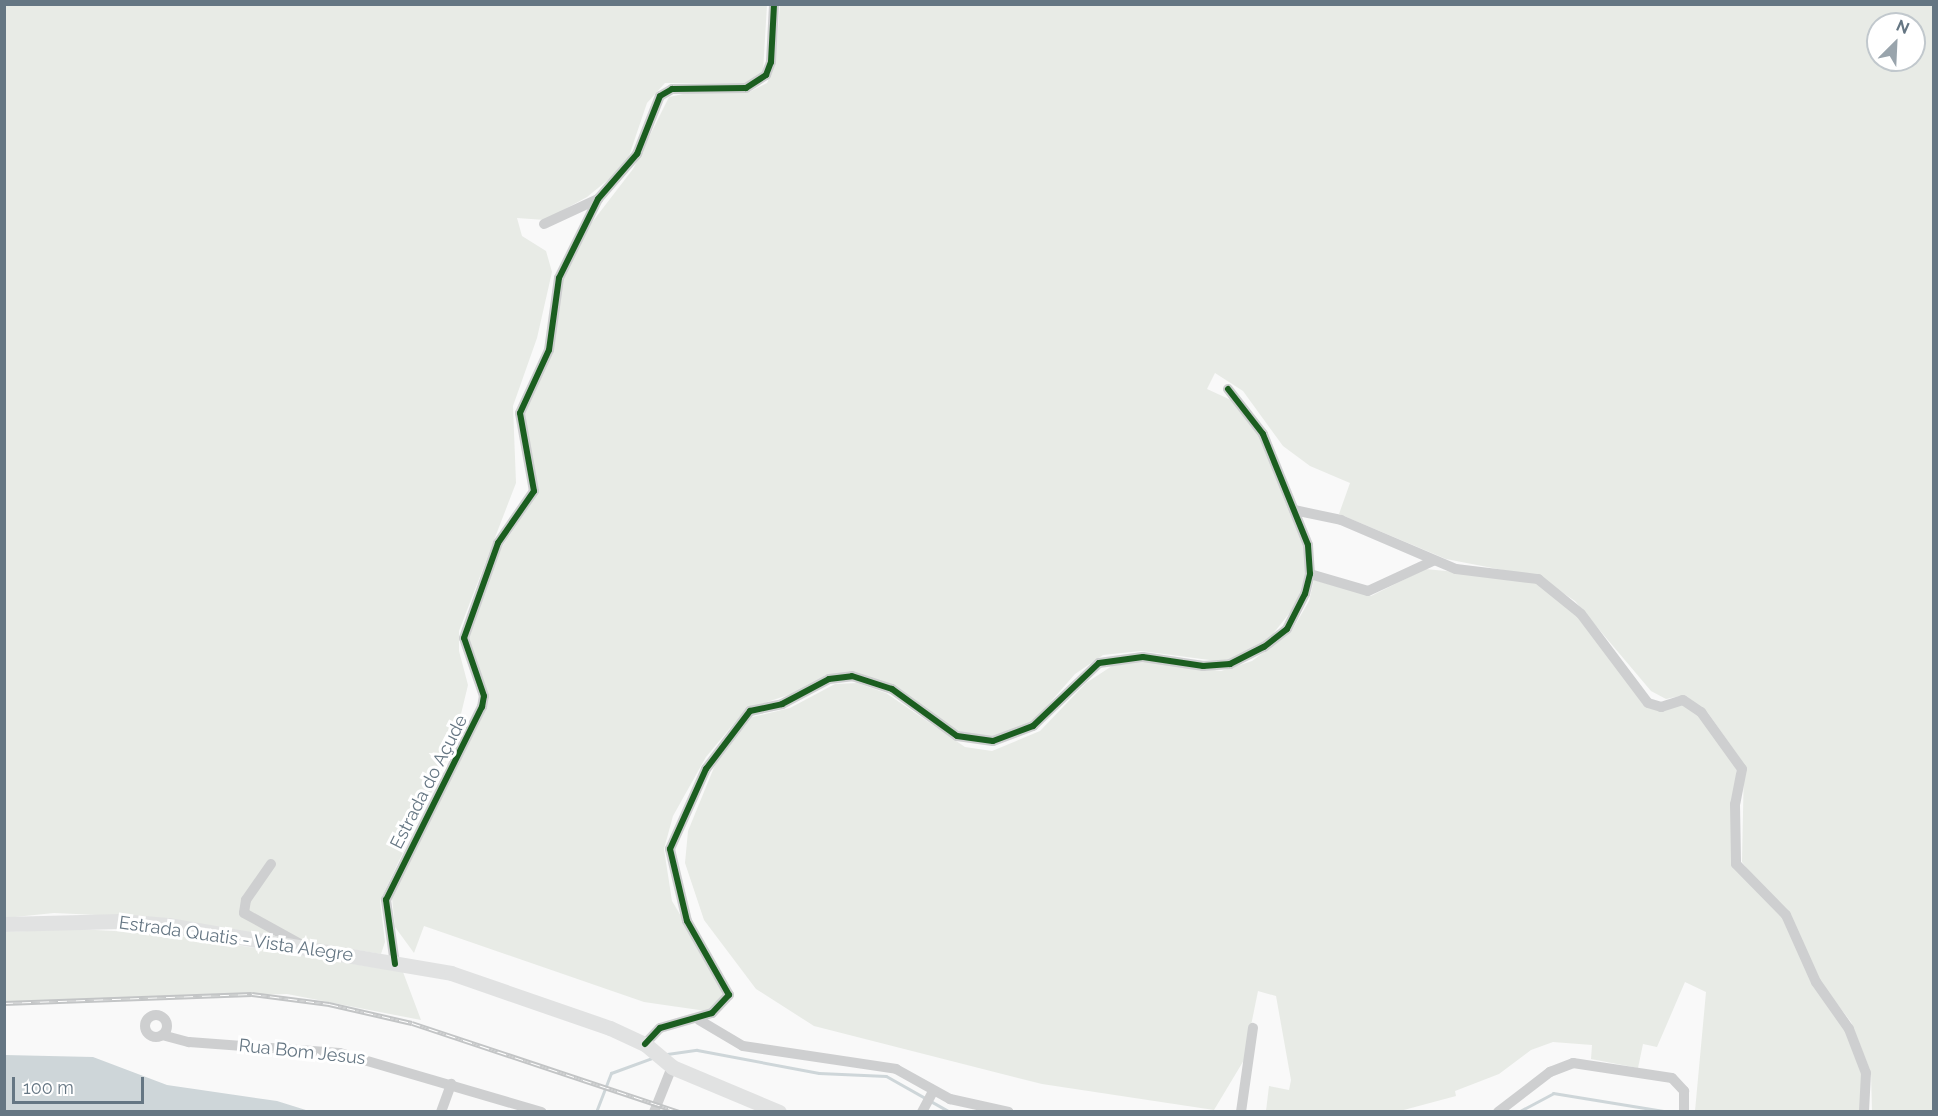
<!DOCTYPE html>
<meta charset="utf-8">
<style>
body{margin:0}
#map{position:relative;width:1938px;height:1116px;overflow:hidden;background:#f9f9f9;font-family:Raleway,sans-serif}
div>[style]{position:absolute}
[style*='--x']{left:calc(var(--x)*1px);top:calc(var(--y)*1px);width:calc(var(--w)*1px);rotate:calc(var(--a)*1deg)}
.green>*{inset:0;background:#e8ebe6}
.water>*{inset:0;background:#ced6d9}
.stream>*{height:3px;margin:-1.5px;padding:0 1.5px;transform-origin:1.5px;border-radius:1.5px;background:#ced6d9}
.street>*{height:10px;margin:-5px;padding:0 5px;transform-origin:5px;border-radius:5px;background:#cecfd0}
.street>.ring{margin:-5px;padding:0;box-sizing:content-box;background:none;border:10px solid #cecfd0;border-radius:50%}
.secondary>*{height:15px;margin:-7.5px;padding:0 7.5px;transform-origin:7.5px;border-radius:7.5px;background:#e1e2e2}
.rail>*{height:5px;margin-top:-2.5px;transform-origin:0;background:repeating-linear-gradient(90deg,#fff 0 9px,#c3c5c6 0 18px);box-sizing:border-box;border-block:2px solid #c3c5c6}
.cycleway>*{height:6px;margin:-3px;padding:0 3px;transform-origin:3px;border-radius:3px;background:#1b5e20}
span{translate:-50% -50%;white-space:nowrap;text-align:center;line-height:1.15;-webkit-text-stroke:6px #fff;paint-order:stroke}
.street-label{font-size:18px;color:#657683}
.frame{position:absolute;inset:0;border:6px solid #657683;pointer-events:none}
.north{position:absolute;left:1866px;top:12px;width:60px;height:60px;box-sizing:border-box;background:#fff;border:2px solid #c1c8cd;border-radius:50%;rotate:24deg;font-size:16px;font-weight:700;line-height:24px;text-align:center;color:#657683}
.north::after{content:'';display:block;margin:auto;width:21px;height:27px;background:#99a4ac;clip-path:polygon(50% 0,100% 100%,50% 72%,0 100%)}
.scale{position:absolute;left:12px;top:1077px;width:132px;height:27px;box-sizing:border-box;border:3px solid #657683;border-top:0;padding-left:8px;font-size:18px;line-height:21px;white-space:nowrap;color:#657683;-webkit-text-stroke:4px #fff;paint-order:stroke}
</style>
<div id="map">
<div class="green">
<i style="clip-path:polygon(5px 5px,767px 5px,763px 72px,747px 83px,665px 83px,647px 103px,629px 156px,609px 179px,587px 197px,545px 220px,517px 218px,522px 236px,546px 251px,552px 272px,537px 338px,513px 406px,516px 483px,459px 631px,459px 651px,468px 685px,461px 714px,444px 766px,380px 901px,385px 942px,381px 954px,163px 918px,54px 913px,5px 918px)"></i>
<i style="clip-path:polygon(evenodd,780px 5px,1933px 5px,1933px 1111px,1872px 1111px,1871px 1073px,1851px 1022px,1822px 984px,1803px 943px,1742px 862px,1744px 764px,1708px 713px,1685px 695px,1666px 699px,1651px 691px,1575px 601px,1539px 577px,1446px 559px,1339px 514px,1350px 483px,1310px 466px,1283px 446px,1243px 391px,1215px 373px,1207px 389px,1231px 400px,1257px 431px,1303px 543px,1306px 572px,1296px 605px,1268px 640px,1234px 659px,1217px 661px,1141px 651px,1103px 655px,1075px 674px,1032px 723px,1003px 735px,972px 738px,854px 673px,746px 709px,706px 757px,673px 816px,664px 849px,672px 901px,726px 991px,722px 1001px,706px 1011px,644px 1002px,424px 926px,414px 953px,395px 927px,392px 898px,484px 713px,468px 640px,495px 557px,530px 505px,525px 410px,549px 361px,559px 289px,583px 234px,633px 169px,669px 97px,697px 91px,747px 93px,767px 83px,775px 65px,780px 5px,1878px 24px,1914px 24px,1914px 60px,1878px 60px,1878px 24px)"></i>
<i style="clip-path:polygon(1425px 569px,1530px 579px,1566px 602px,1643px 702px,1687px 703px,1737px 760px,1732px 853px,1777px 907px,1842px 1022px,1863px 1078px,1861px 1111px,1695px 1111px,1706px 992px,1685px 982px,1657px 1047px,1643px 1044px,1638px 1068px,1591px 1059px,1592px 1045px,1553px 1042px,1531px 1050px,1499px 1074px,1455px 1091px,1456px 1096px,1400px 1111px,1266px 1111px,1269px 1086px,1289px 1090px,1291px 1080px,1276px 996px,1258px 991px,1244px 1060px,1214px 1110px,1042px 1084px,814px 1026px,756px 989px,704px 920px,685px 863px,688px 831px,715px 765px,752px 717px,790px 708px,835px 684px,857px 683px,886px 693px,965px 747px,992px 751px,1040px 731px,1086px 683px,1112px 666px,1153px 661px,1221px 671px,1252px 661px,1291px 632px,1309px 601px,1314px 580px,1371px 596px)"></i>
<i style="clip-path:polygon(77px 929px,169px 934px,403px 972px,421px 1020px,287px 994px,5px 1002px,4px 932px)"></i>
</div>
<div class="water">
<i style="clip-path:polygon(5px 1055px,93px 1057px,167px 1085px,277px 1101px,309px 1111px,5px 1111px)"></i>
</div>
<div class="stream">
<i style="--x:667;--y:1054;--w:30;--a:-8"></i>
<i style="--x:697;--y:1050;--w:124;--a:10.7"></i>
<i style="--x:819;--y:1073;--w:67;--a:2.6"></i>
<i style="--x:886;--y:1076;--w:73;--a:29.4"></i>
<i style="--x:596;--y:1112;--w:42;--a:-69"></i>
<i style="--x:611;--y:1073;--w:44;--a:-20.1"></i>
<i style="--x:1518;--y:1112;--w:40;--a:-28"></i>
<i style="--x:1553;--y:1093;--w:118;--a:9.3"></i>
</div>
<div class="street">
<i style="--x:544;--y:224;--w:60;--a:-24.8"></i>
<i style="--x:1294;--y:510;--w:48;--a:12"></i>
<i style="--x:1341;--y:520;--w:125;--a:23.1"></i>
<i style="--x:1456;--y:569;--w:83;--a:7"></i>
<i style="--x:1538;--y:579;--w:55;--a:39.1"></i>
<i style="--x:1581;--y:614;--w:111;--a:53"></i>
<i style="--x:1648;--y:703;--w:14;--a:17"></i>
<i style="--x:1661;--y:707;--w:23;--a:-18"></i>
<i style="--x:1683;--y:700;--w:22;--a:34"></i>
<i style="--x:1701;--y:712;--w:70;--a:54.3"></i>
<i style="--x:1742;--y:769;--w:36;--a:101"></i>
<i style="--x:1735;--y:804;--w:60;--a:89"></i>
<i style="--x:1736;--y:864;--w:71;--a:45.6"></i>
<i style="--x:1786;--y:915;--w:73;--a:65.9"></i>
<i style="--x:1816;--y:982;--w:57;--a:54.9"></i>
<i style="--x:1849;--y:1029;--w:47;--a:68.9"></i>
<i style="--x:1866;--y:1073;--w:39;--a:93"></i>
<i style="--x:1310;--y:574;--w:60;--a:16.3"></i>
<i style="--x:1368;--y:591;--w:72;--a:-24.8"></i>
<i style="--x:271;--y:864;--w:44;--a:124.8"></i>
<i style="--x:246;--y:900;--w:13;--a:99"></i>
<i style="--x:244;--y:913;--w:66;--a:28.9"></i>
<i style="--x:395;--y:964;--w:65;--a:-98"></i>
<i style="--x:386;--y:900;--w:216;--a:-63.6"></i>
<i style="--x:482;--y:707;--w:11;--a:-80"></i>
<i style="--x:484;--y:696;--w:61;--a:-109"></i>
<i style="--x:464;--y:638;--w:101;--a:-70.3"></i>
<i style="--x:498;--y:543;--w:63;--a:-55.3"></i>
<i style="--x:534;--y:491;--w:79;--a:-100.2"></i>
<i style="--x:520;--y:413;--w:69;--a:-65.3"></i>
<i style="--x:549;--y:350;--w:73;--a:-82.1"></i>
<i style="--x:559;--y:278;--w:88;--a:-63.7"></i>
<i style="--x:598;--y:199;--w:60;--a:-49.1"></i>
<i style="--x:637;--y:154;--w:62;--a:-68.4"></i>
<i style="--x:660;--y:96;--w:14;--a:-30"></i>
<i style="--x:672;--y:89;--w:74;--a:-0.8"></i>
<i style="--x:746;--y:88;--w:24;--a:-33"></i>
<i style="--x:766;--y:75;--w:14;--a:-69"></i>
<i style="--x:771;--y:62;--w:58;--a:-87"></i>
<i class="ring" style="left:145px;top:1015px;width:12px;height:12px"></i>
<i style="--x:699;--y:1020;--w:51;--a:30.6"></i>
<i style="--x:743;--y:1046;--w:155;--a:8.5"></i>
<i style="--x:896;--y:1069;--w:62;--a:29.1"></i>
<i style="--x:950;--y:1099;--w:60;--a:12.4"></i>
<i style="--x:162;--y:1035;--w:28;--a:15"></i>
<i style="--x:189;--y:1042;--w:151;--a:4.2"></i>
<i style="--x:340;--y:1053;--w:210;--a:16.3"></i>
<i style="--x:645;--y:1044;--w:22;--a:-47"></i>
<i style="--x:660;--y:1028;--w:54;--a:-16.1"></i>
<i style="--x:712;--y:1013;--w:25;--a:-47"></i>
<i style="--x:729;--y:995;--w:85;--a:-119.6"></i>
<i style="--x:687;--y:921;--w:74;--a:-103.3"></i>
<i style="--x:670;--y:849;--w:88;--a:-65.8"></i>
<i style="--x:706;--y:769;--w:73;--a:-52.8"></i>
<i style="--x:750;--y:711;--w:33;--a:-12"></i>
<i style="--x:782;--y:704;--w:53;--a:-28"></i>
<i style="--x:829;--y:679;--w:23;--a:-7"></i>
<i style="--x:852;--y:676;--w:42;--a:18"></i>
<i style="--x:892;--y:689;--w:80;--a:35.9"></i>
<i style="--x:957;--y:736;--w:36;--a:8"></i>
<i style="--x:993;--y:741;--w:43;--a:-20.6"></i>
<i style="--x:1033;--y:726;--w:91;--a:-43.7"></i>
<i style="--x:1099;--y:663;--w:44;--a:-7.8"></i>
<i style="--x:1143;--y:657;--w:61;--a:8.5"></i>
<i style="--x:1203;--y:666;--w:27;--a:-4"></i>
<i style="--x:1230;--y:664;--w:38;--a:-27"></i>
<i style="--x:1264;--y:647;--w:29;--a:-38"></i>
<i style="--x:1287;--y:629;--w:39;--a:-63"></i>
<i style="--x:1305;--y:594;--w:21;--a:-76"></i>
<i style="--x:1310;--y:574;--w:29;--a:-94"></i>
<i style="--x:1308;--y:545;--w:120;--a:-112.1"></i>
<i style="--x:1263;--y:434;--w:57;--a:-127.9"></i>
<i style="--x:441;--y:1112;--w:30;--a:-70"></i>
<i style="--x:654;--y:1112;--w:48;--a:-68.2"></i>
<i style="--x:922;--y:1112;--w:24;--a:-62"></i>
<i style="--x:1241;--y:1112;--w:85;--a:-81.9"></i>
<i style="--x:1498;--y:1112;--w:66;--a:-37.6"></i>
<i style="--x:1550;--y:1072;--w:25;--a:-21"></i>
<i style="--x:1573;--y:1063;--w:100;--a:8.6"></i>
<i style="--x:1672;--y:1078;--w:18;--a:47"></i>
<i style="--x:1684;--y:1091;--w:21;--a:90"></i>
</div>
<div class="secondary">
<i style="--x:4;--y:924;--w:116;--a:-1.5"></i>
<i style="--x:120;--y:921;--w:48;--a:4.8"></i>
<i style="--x:168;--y:925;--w:287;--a:9.6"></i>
<i style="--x:451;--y:973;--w:168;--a:19.1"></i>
<i style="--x:610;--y:1028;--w:38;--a:25"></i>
<i style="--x:645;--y:1044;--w:35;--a:40"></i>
<i style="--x:672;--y:1067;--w:116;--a:22.8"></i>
</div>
<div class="rail">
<i style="--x:4;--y:1003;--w:248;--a:-2.1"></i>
<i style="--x:252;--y:994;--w:78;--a:7.4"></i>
<i style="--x:329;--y:1004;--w:85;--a:12.9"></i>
<i style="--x:412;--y:1023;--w:282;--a:18.4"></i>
</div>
<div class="cycleway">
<i style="--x:395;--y:964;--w:65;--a:-98"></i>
<i style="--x:386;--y:900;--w:216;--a:-63.6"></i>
<i style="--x:482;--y:707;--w:11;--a:-80"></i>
<i style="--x:484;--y:696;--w:61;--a:-109"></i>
<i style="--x:464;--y:638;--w:101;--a:-70.3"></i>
<i style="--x:498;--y:543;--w:63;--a:-55.3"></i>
<i style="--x:534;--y:491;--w:79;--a:-100.2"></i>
<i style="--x:520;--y:413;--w:69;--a:-65.3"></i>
<i style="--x:549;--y:350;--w:73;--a:-82.1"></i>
<i style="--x:559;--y:278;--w:88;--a:-63.7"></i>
<i style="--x:598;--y:199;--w:60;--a:-49.1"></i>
<i style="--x:637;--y:154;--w:62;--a:-68.4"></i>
<i style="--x:660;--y:96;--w:14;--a:-30"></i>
<i style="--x:672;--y:89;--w:74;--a:-0.8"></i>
<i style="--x:746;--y:88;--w:24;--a:-33"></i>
<i style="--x:766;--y:75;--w:14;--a:-69"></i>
<i style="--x:771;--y:62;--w:58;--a:-87"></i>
<i style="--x:645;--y:1044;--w:22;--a:-47"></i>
<i style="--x:660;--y:1028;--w:54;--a:-16.1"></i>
<i style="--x:712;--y:1013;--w:25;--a:-47"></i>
<i style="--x:729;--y:995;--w:85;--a:-119.6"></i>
<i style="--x:687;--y:921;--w:74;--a:-103.3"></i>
<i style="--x:670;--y:849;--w:88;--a:-65.8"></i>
<i style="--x:706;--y:769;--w:73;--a:-52.8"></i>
<i style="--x:750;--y:711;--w:33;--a:-12"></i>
<i style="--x:782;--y:704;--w:53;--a:-28"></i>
<i style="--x:829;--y:679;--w:23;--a:-7"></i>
<i style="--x:852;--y:676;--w:42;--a:18"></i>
<i style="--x:892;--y:689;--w:80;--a:35.9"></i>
<i style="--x:957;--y:736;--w:36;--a:8"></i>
<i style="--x:993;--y:741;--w:43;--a:-20.6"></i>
<i style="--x:1033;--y:726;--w:91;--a:-43.7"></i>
<i style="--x:1099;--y:663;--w:44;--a:-7.8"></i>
<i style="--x:1143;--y:657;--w:61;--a:8.5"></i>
<i style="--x:1203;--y:666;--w:27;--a:-4"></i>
<i style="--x:1230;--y:664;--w:38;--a:-27"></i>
<i style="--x:1264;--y:647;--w:29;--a:-38"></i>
<i style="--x:1287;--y:629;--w:39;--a:-63"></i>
<i style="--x:1305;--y:594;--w:21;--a:-76"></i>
<i style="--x:1310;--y:574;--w:29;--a:-94"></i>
<i style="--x:1308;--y:545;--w:120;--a:-112.1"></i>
<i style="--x:1263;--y:434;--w:57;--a:-127.9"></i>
</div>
<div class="street-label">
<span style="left:429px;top:782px;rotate:-63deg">Estrada do Açude</span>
<span style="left:236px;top:939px;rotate:8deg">Estrada Quatis - Vista Alegre</span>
<span style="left:302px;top:1052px;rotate:6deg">Rua Bom Jesus</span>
</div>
<div class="frame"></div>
<div class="north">N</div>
<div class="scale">100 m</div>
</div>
